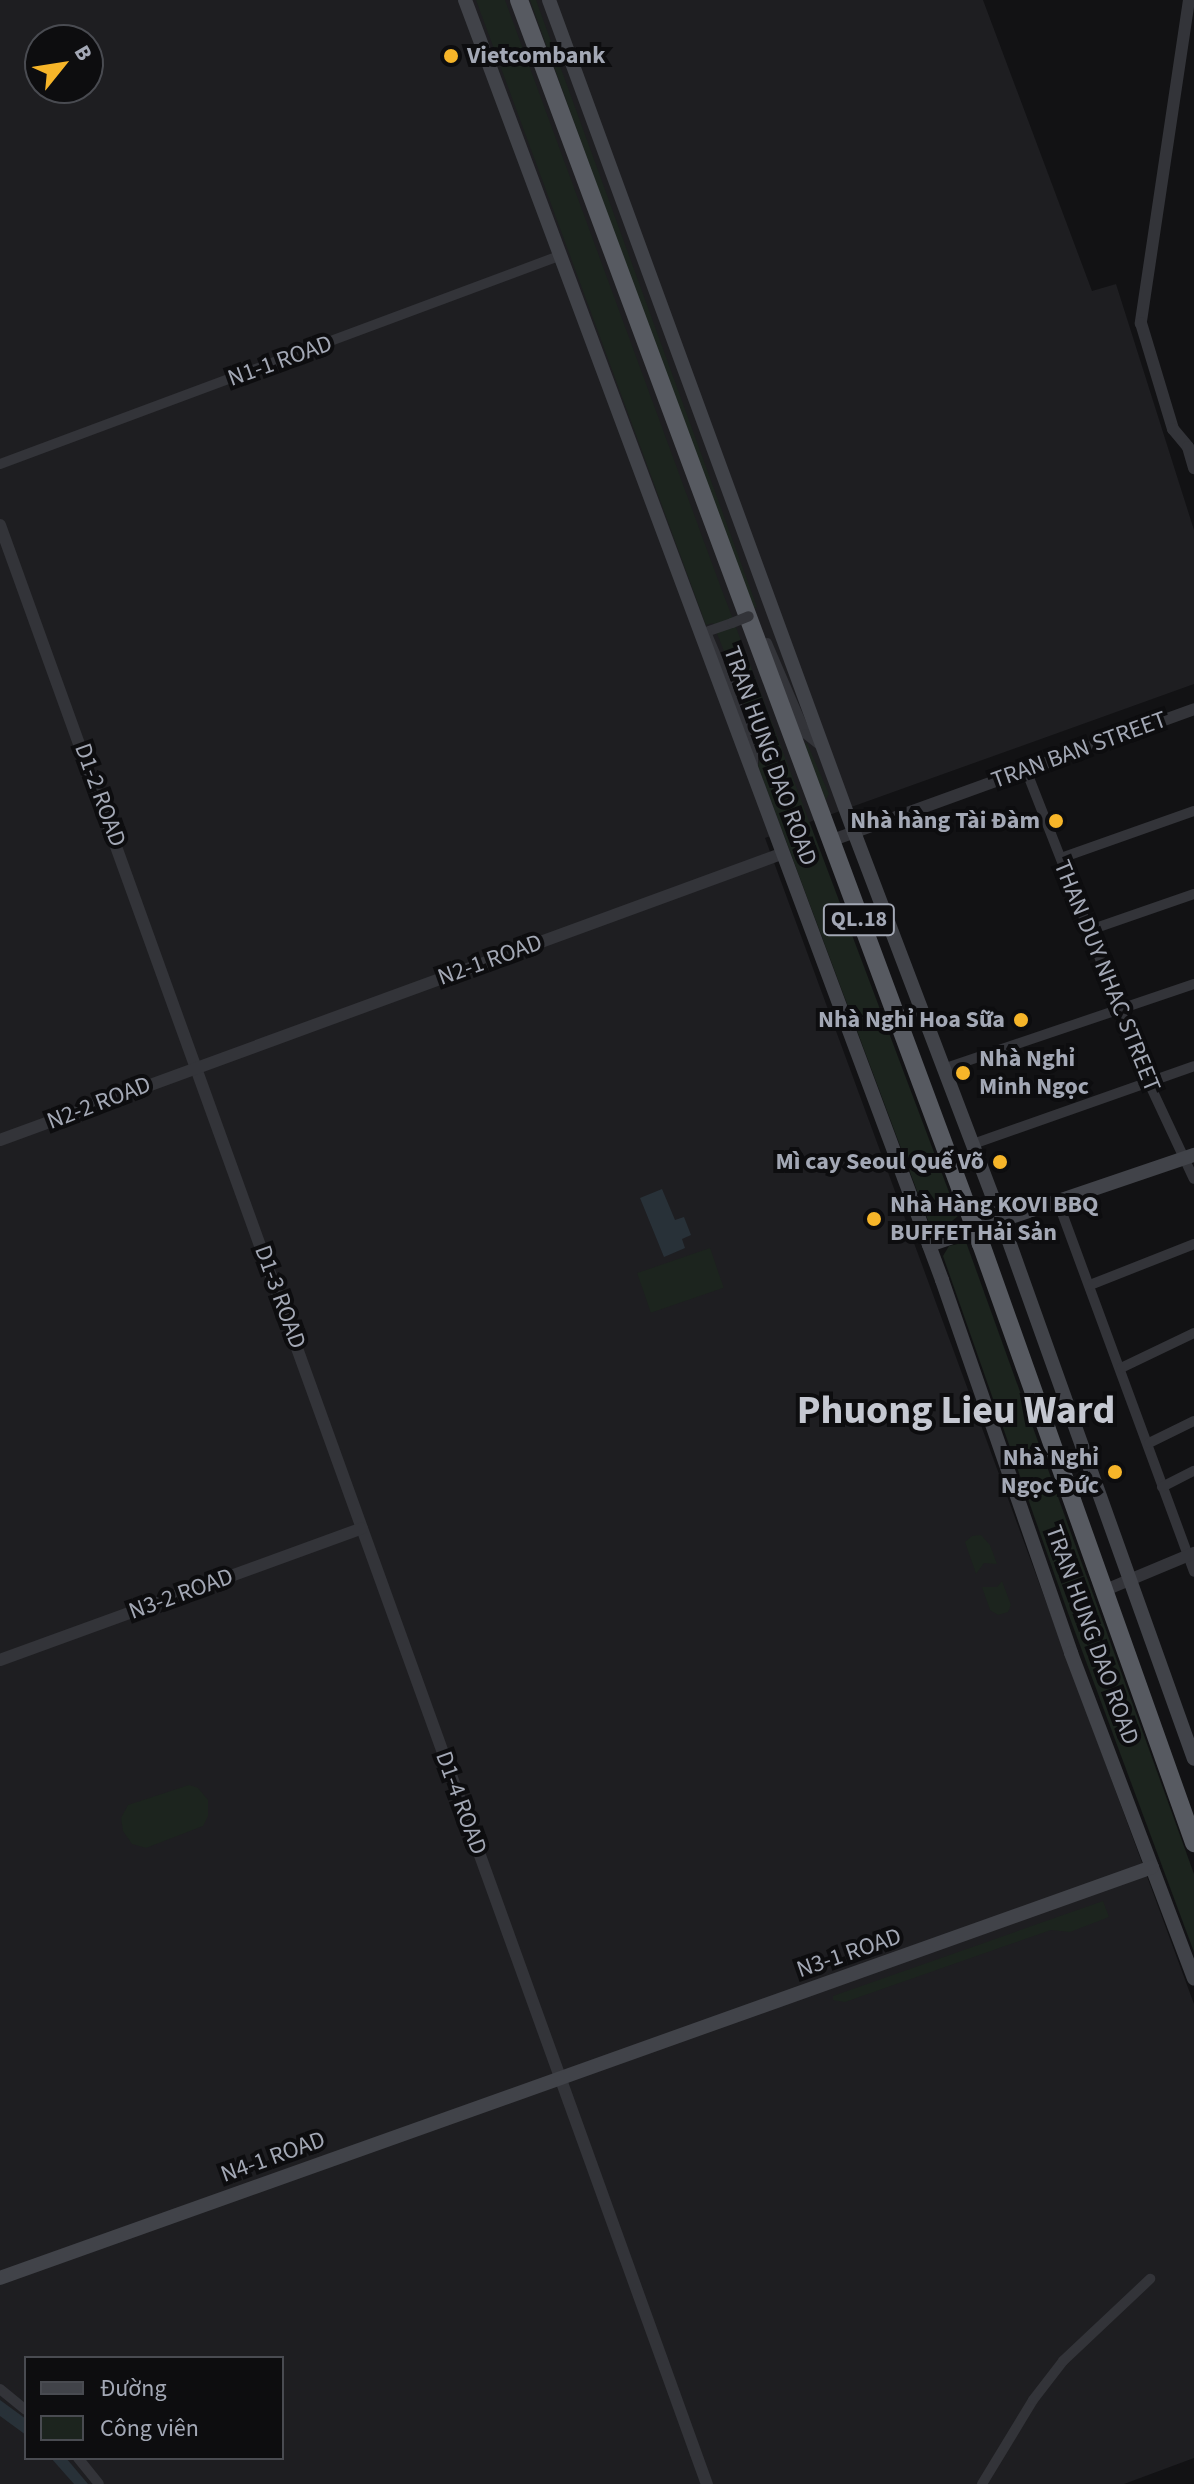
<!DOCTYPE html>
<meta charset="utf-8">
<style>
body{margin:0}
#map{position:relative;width:1194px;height:2484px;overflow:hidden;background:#121214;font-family:"Source Sans 3",sans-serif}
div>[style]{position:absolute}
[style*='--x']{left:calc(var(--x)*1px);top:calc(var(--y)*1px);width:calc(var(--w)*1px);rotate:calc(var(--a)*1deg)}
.built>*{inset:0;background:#1e1e21}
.green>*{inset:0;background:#1c241e;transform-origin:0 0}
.water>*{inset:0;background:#283138}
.minor>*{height:10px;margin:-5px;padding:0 5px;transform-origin:5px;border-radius:5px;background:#333439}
.tertiary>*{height:12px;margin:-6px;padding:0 6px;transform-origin:6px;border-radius:6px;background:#333439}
.secondary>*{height:14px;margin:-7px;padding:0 7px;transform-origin:7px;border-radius:7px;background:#414349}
.trunk>*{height:18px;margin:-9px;padding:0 9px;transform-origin:9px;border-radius:9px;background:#575a61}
.minor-bridge>*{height:10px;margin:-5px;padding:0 5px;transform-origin:5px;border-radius:5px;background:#333439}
.dots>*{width:22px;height:22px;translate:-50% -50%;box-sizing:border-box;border:4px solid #0d0d0f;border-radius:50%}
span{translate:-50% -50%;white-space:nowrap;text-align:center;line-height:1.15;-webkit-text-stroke:8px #0d0d0f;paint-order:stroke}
.shield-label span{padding:2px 6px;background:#0d0d0f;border:2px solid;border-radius:6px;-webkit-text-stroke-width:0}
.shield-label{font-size:22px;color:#a3a8b5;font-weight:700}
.poi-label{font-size:24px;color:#a3a8b5;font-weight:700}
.left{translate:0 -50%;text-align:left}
.right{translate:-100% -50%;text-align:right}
.street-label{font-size:24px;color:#a3a8b5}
.town-label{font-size:40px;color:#c5c8d1;font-weight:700}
.legend{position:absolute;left:24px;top:2356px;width:260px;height:104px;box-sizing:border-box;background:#0d0d0f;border:2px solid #494b51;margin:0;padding:10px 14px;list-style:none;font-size:24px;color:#a3a8b5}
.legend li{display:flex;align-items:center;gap:16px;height:40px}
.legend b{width:40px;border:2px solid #494b51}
.north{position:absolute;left:24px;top:24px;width:80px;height:80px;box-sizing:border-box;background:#0d0d0f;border:2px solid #494b51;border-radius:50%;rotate:60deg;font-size:22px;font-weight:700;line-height:32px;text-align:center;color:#a3a8b5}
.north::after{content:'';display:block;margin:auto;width:28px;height:36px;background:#f6b529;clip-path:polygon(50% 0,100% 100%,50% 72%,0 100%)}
</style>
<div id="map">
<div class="built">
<i style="clip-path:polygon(evenodd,0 0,983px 0,1092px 291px,1116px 284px,1194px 530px,1194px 684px,765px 838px,1194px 2004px,1194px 2458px,1124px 2484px,0 2484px,0 0,40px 40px,88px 40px,88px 88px,40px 88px,40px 40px,0 0,26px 2358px,282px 2358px,282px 2458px,26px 2458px,26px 2358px)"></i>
</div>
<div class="green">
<i style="clip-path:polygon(476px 0,505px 0,717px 577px,958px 1216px,946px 1226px,932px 1227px,929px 1223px,758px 766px,762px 749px,713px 623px,706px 625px)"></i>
<i style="clip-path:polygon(530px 0,536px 0,757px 607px,750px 609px)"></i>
<i style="clip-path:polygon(807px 743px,829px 794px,824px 803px,803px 745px)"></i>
<i style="clip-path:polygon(966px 1242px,1194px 1874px,1194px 1952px,1068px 1613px,943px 1256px,949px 1246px)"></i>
<i style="left:710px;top:1248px;width:42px;height:77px;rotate:71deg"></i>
<i style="clip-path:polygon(981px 1535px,990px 1545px,997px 1564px,984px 1563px,976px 1574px,965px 1542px,972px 1536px)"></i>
<i style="clip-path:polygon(1002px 1581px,1011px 1605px,1008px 1612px,998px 1615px,990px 1610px,982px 1587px,997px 1587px)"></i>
<i style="clip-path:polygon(189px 1785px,198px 1788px,208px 1800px,208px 1816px,203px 1826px,146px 1848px,132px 1844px,123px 1831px,121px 1818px,128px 1805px)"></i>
<i style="clip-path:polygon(1103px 1901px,1109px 1917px,1070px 1932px,1051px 1930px,845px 2002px,833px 2000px,833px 1996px)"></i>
</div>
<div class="water">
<i style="clip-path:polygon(662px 1189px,675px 1220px,684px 1217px,691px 1235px,682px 1239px,685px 1248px,664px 1257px,640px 1198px)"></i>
<i style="clip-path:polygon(0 2400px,26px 2419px,26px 2435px,0 2416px)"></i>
<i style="clip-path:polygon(51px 2458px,66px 2458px,88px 2484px,74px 2484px)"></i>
</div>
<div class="minor">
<i style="--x:0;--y:464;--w:596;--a:-20.41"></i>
<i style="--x:732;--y:623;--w:28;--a:161"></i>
<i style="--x:706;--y:632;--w:121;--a:67.1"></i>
<i style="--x:753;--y:743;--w:22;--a:90"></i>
<i style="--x:767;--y:643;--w:99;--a:66.8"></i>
<i style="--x:806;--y:734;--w:21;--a:39"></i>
<i style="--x:1026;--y:770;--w:334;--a:68.6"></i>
<i style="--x:1148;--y:1081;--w:108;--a:64.9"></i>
<i style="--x:1061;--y:858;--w:141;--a:-19.5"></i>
<i style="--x:1090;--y:930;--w:110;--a:-19.1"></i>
<i style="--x:943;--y:1069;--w:265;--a:-18.7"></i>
<i style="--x:973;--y:1144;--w:234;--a:-19.4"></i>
<i style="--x:1058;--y:1202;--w:394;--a:69.8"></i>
<i style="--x:1090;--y:1285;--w:112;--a:-21.5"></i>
<i style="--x:1121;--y:1368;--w:81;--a:-25.6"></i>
<i style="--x:1149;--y:1443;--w:50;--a:-26.1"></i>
<i style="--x:1162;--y:1487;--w:36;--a:-27"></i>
<i style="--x:0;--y:2389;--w:33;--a:39"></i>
<i style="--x:78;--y:2458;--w:33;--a:51"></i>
<i style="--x:982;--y:2484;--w:98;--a:-58.7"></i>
<i style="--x:1033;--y:2400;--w:49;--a:-52.4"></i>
<i style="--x:1063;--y:2361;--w:120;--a:-43.3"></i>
</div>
<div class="tertiary">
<i style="--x:1189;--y:0;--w:327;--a:98.5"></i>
<i style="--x:1141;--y:323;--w:111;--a:73.2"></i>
<i style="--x:1173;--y:429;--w:23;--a:50"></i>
<i style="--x:1188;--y:447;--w:22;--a:74"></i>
<i style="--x:0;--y:525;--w:2083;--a:70.16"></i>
<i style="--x:830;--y:841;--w:387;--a:-19.9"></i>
<i style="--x:0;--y:1140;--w:832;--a:-20.11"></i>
<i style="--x:1103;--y:1591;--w:99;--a:-22.7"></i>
<i style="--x:0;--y:1660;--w:385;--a:-20"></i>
</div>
<div class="secondary">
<i style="--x:465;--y:0;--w:1366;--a:69.56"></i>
<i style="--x:942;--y:1280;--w:395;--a:70.9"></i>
<i style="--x:1071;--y:1653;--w:348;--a:69.3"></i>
<i style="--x:549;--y:0;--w:886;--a:69.87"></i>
<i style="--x:854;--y:832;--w:417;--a:69.2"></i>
<i style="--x:1002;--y:1222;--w:570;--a:70.33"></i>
<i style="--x:929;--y:1245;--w:280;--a:-18.8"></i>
<i style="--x:0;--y:2278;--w:1223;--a:-19.63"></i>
</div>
<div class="trunk">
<i style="--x:519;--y:0;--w:1327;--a:69.63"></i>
<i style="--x:981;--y:1244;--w:636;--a:70.42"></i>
</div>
<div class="minor-bridge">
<i style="--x:732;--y:623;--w:18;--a:-22"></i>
</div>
<div class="dots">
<i style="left:451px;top:56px;background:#f6b529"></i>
<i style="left:1056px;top:821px;background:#f6b529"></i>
<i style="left:1021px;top:1020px;background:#f6b529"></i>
<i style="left:963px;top:1073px;background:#f6b529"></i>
<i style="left:1000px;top:1162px;background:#f6b529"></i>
<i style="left:874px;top:1219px;background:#f6b529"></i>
<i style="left:1115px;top:1472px;background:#f6b529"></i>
</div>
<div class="shield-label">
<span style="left:859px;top:920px">QL.18</span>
</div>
<div class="poi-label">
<span class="left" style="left:467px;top:56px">Vietcombank</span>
<span class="right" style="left:1040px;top:821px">Nhà hàng Tài Đàm</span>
<span class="right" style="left:1005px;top:1020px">Nhà Nghỉ Hoa Sữa</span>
<span class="left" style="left:979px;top:1073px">Nhà Nghỉ<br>Minh Ngọc</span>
<span class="right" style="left:984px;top:1162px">Mì cay Seoul Quế Võ</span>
<span class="left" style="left:890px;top:1219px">Nhà Hàng KOVI BBQ<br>BUFFET Hải Sản</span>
<span class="right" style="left:1099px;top:1472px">Nhà Nghỉ<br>Ngọc Đức</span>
</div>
<div class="street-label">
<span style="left:280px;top:361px;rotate:-20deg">N1-1 ROAD</span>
<span style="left:1079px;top:750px;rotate:-20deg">TRAN BAN STREET</span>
<span style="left:770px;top:756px;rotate:70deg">TRAN HUNG DAO ROAD</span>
<span style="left:100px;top:795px;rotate:70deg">D1-2 ROAD</span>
<span style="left:490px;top:960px;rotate:-20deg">N2-1 ROAD</span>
<span style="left:1107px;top:976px;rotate:68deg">THAN DUY NHAC STREET</span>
<span style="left:99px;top:1103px;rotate:-21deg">N2-2 ROAD</span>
<span style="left:280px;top:1297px;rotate:70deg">D1-3 ROAD</span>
<span style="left:181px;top:1594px;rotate:-20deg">N3-2 ROAD</span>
<span style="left:1092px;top:1635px;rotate:70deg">TRAN HUNG DAO ROAD</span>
<span style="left:461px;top:1803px;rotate:70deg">D1-4 ROAD</span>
<span style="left:849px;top:1953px;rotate:-19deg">N3-1 ROAD</span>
<span style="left:273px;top:2157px;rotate:-20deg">N4-1 ROAD</span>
</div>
<div class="town-label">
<span style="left:956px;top:1411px">Phuong Lieu Ward</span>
</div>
<ul class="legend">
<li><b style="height:10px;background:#414349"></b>Đường</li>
<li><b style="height:22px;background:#1c241e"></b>Công viên</li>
</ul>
<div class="north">B</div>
</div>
